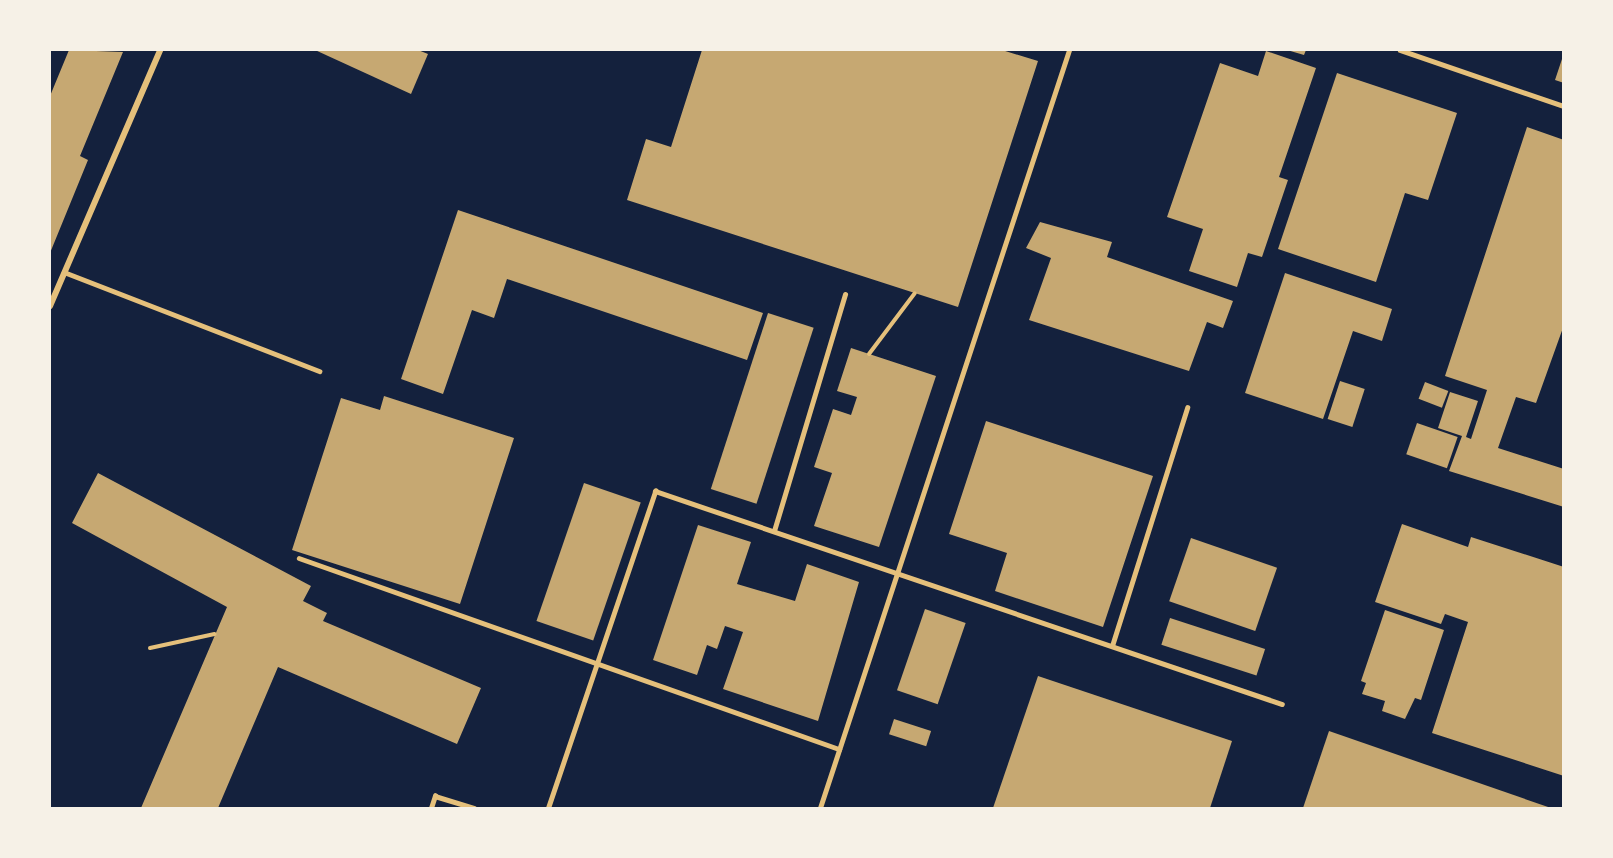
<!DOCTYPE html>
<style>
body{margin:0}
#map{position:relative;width:1613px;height:858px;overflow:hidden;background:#14213d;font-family:"PT Sans Narrow",sans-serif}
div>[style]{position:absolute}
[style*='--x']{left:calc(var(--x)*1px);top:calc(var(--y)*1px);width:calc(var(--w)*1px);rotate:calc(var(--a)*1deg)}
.building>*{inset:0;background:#c6a872;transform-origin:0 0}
.path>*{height:4px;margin:-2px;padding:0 2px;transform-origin:2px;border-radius:2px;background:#e5c07b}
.service>*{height:4.5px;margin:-2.25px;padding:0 2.25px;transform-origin:2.25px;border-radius:2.25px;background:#e5c07b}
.minor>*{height:6px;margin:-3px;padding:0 3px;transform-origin:3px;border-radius:3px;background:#e5c07b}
span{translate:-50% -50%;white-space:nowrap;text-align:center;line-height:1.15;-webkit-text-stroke:6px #f6f1e7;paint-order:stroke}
.frame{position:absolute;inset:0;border:51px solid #f6f1e7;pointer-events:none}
</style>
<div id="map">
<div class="building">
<i style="clip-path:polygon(69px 50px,123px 52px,80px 156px,88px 160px,50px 253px,50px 96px)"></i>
<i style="clip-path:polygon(315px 50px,418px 50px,428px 54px,411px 94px)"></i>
<i style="clip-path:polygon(702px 50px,1002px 50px,1038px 61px,958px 307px,627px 200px,646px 139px,671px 147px)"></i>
<i style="clip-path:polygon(1287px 50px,1306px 50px,1304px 55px)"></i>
<i style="clip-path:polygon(1266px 51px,1316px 68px,1279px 177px,1288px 180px,1262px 257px,1248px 253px,1237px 287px,1189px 271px,1203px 229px,1167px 217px,1220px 63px,1258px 76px)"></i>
<i style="clip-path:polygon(1563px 56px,1564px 56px,1564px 83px,1555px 80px)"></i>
<i style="clip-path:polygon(1337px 73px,1457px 113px,1428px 200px,1405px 193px,1376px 282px,1278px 249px)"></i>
<i style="clip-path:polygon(1527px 127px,1564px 140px,1564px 325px,1536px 403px,1516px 397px,1498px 448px,1564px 469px,1564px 507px,1449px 471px,1462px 436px,1438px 428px,1450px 392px,1478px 401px,1466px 437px,1471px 439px,1487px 390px,1445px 376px)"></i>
<i style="clip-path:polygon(458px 210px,763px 313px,747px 360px,507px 279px,494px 318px,472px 310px,443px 394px,401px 379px)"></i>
<i style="clip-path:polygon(1040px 222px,1112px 242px,1107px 257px,1233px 301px,1223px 328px,1207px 322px,1189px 371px,1029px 320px,1051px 258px,1026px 248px)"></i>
<i style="clip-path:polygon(1285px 273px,1392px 309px,1382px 341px,1353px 331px,1323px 419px,1245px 393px)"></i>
<i style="left:768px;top:313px;width:48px;height:185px;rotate:18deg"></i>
<i style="clip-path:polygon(851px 348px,936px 376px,879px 547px,814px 526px,832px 473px,814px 467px,833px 409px,851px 415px,857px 397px,837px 391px)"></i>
<i style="left:1340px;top:381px;width:26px;height:40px;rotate:18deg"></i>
<i style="left:1425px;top:382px;width:25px;height:18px;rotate:21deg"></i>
<i style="clip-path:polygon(384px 396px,514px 438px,460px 604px,292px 550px,341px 398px,380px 410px)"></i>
<i style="clip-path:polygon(986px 421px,1153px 476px,1103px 627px,995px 591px,1007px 553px,949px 534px)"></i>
<i style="left:1417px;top:423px;width:43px;height:33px;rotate:19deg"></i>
<i style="clip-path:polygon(98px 473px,311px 586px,303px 601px,327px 613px,323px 621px,481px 688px,457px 744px,278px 667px,218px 808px,141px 808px,227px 607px,72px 523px)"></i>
<i style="left:584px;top:483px;width:60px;height:146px;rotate:19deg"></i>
<i style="clip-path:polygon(1402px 524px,1468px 547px,1471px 537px,1564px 567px,1564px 776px,1432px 733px,1468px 622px,1445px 614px,1441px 624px,1375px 602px)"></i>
<i style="clip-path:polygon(698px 525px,751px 542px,737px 584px,795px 601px,807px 564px,859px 582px,818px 721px,723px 689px,743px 632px,725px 626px,717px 649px,707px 645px,697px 675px,653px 660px)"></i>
<i style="left:1191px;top:538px;width:91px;height:67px;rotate:19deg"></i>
<i style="left:925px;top:609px;width:43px;height:86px;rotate:19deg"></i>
<i style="clip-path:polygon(1385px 610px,1444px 630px,1421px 700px,1415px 698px,1405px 719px,1382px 711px,1385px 701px,1362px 694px,1366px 683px,1361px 681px)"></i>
<i style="left:1170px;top:618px;width:100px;height:28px;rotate:18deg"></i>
<i style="clip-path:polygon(1038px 676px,1232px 741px,1210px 808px,993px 808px)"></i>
<i style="left:894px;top:719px;width:39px;height:16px;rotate:18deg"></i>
<i style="clip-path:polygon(1329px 731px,1551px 808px,1303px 808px)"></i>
</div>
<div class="path">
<i style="--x:869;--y:354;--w:76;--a:-53"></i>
<i style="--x:150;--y:648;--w:66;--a:-12.2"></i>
</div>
<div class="service">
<i style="--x:1400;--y:50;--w:173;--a:18.9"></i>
<i style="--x:64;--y:272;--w:274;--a:21.2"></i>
<i style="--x:774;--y:531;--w:247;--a:-73.3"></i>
<i style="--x:299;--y:558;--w:573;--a:19.48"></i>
<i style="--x:1112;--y:646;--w:250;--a:-72.5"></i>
<i style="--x:431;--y:808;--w:13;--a:-72"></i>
<i style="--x:435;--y:796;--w:41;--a:17.1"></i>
<i style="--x:548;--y:808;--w:335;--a:-71.3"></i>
<i style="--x:655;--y:491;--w:662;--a:18.76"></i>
<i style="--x:820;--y:808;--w:798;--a:-71.81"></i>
</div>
<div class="minor">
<i style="--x:50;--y:306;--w:279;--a:-66.7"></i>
</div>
<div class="frame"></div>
</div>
